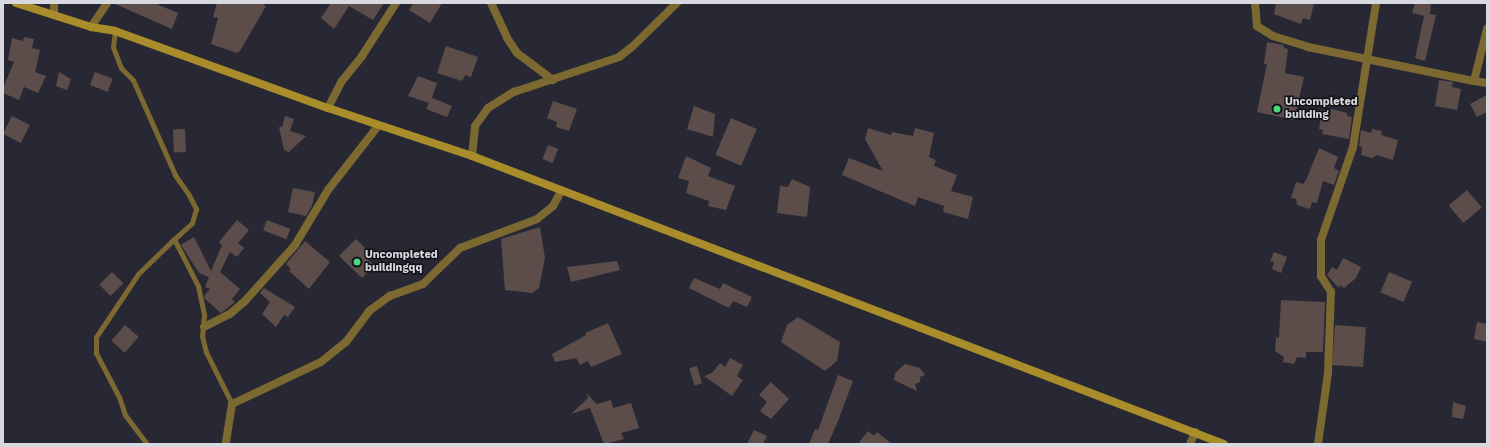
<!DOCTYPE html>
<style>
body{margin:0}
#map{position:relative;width:1490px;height:447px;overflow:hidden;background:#272833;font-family:"Work Sans",sans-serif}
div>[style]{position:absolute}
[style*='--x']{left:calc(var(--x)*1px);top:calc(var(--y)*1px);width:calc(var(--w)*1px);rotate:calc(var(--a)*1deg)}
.building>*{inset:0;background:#5c4d4a;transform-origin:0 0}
.service>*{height:5px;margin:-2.5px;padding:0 2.5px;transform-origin:2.5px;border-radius:2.5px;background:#7b6931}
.minor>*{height:8px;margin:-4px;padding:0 4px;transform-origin:4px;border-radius:4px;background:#7b6931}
.tertiary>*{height:8px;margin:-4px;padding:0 4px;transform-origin:4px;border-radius:4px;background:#7b6931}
.secondary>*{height:8px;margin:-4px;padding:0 4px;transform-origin:4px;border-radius:4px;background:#a98d2a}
.dots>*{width:11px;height:11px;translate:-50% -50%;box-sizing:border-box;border:2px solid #111116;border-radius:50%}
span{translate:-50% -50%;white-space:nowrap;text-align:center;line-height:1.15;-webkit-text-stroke:3px #111116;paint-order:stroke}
.poi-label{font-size:11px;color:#d8d9e0;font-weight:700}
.left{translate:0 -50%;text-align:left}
.frame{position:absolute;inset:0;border:4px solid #d8d9e0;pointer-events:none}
</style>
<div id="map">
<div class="building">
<i style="clip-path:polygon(113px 3px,154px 3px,178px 13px,172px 29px)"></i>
<i style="clip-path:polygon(217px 3px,261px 3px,266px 6px,240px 51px,237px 53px,211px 44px,218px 18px,213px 17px)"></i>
<i style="clip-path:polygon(331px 3px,384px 3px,373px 20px,349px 6px,334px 29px,321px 18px)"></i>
<i style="clip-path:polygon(413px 3px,442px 3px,430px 23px,409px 10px)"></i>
<i style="clip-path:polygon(1276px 3px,1314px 3px,1310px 20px,1303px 18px,1301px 24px,1274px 14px)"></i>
<i style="clip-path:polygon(1415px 3px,1431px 3px,1430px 14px,1436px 15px,1425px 61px,1415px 58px,1424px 16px,1412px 13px)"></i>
<i style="clip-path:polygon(24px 37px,34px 39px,32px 48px,40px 50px,35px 72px,46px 76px,38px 93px,24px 87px,19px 100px,3px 93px,3px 88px,14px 62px,8px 60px,12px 38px,23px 41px)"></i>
<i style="clip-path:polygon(1267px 42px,1284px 45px,1284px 48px,1288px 49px,1285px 73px,1304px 77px,1294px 120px,1257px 112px,1267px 64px,1264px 64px)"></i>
<i style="clip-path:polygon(446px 46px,478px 57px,471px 77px,465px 75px,462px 81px,437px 73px)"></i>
<i style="clip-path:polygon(59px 72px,71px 79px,67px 90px,56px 86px)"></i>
<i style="left:95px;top:72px;width:19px;height:14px;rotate:21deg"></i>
<i style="clip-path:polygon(418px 76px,437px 83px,432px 98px,452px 106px,447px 117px,426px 109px,429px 103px,408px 96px)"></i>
<i style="clip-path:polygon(1439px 80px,1453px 82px,1452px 87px,1461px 89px,1457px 110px,1435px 106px)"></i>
<i style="clip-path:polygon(1487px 95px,1487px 112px,1477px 117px,1470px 104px)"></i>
<i style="clip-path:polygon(553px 101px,577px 109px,569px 131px,556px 127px,557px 122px,547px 118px)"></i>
<i style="clip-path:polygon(694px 106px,715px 114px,713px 137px,687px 129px)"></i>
<i style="clip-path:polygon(1331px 109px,1347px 113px,1347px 116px,1352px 117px,1349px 139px,1322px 134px,1323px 130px,1319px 129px,1322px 113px,1330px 115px)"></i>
<i style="left:12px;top:116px;width:20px;height:20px;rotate:27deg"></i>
<i style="clip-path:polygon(285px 116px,294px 119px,290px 131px,306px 136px,289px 152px,284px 150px,279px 127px,282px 127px)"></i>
<i style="left:731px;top:118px;width:28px;height:40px;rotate:23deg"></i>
<i style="clip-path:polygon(868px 128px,891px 135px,892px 132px,913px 136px,915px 128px,934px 133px,929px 157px,936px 160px,934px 166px,957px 175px,951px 191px,973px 197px,968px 219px,943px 212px,944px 206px,918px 197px,915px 206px,842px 175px,849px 158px,883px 171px,865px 139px)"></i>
<i style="left:185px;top:129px;width:23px;height:12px;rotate:88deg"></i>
<i style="clip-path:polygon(1372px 129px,1382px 131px,1381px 135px,1398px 140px,1393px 160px,1377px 155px,1372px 158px,1361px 155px,1362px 147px,1359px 146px,1361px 130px,1371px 133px)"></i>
<i style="left:548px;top:145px;width:11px;height:15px;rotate:22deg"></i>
<i style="clip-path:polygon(1319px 148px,1338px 157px,1334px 168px,1339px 171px,1334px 185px,1323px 181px,1317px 203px,1312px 202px,1310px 209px,1297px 205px,1296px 199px,1291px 198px,1296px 182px,1303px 184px,1306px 180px)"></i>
<i style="clip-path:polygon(686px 156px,711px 168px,708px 176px,735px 186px,726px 210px,708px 206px,709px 201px,686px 193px,689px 181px,678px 178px)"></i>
<i style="clip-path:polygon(792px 179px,810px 187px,807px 217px,777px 213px,780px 186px,788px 187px)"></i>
<i style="clip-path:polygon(293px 188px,315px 192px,312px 206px,306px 216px,288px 212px)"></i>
<i style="left:1467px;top:190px;width:23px;height:24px;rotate:50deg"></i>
<i style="clip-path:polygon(237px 220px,249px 230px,238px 243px,244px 248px,237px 257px,230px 252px,220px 272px,240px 289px,232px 299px,235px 302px,221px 313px,205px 299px,204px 296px,210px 289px,205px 287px,209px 277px,199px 273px,181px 245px,194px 237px,211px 271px,222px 245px,219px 242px)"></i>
<i style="left:267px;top:220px;width:25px;height:11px;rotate:21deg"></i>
<i style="clip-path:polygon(540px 227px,545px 258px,539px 288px,532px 293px,505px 290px,501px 239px)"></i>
<i style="clip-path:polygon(356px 239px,367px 250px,365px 253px,368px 256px,366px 258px,374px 265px,362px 278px,339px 256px)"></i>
<i style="clip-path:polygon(305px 241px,330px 262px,309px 289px,289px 271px,291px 269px,286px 264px)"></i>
<i style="clip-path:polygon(1274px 252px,1287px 257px,1281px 273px,1272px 269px,1274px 262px,1270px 261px)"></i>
<i style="clip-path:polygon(1343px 258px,1361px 267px,1356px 278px,1344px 288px,1340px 285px,1339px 288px,1327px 275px,1332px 267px,1337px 270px)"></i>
<i style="clip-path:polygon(617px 261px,620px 270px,571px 282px,567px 267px)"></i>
<i style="left:112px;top:272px;width:16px;height:18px;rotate:45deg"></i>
<i style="left:1389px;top:272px;width:25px;height:22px;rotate:23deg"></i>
<i style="clip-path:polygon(694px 278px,720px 289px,723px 283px,752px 297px,747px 307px,733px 301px,729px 308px,689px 288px)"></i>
<i style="clip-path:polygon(264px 288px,295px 307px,288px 317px,284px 315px,276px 327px,262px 314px,270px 302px,260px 293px)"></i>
<i style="clip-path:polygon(1281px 300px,1325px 302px,1323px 352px,1306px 352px,1306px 358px,1297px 357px,1294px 364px,1283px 362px,1284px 357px,1275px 351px,1276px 337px,1279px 338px)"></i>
<i style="clip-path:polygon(798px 317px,840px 342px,837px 361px,825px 371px,781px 342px,787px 325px)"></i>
<i style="clip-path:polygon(1477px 322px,1487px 324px,1487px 342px,1474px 339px)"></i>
<i style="clip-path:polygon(608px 323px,622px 354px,591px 367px,588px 361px,580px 365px,576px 358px,555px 362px,552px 354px,586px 335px,585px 333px)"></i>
<i style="left:125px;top:325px;width:18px;height:21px;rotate:41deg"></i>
<i style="left:1335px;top:325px;width:31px;height:40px;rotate:4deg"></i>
<i style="clip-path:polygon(730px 358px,743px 365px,737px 376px,743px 380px,732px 396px,704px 376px,712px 373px,720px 363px,725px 367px)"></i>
<i style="clip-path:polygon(905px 364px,920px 368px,925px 375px,920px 377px,920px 382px,915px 384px,917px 391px,894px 380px,895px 373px)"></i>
<i style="left:697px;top:366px;width:18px;height:8px;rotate:74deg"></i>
<i style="clip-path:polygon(838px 375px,853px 381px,838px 421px,828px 444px,809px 444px,815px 429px,818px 430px)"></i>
<i style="clip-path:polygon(771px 382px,789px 399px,771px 419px,760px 411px,767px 402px,759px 395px)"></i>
<i style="clip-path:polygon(586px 393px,597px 404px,611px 400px,613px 408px,631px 403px,639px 428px,621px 433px,624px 439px,604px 444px,590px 408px,571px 414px,588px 398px)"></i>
<i style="clip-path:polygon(1453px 402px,1466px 406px,1463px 419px,1452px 417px)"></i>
<i style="clip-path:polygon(754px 430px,767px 436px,763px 444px,747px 444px)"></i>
<i style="clip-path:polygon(868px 431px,874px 436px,877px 432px,892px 444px,858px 444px)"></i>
</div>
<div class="service">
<i style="--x:115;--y:31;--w:16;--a:97"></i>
<i style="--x:113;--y:47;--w:22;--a:69"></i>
<i style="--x:121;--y:68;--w:17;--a:45"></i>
<i style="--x:133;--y:80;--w:104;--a:66.1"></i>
<i style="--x:175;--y:175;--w:24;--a:55"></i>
<i style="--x:189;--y:195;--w:16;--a:63"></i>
<i style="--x:196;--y:209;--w:15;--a:106"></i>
<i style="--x:192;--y:223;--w:24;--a:138"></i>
<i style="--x:174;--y:239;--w:53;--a:62.9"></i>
<i style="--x:198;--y:286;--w:30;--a:78"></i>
<i style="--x:204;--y:315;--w:21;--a:95"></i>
<i style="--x:202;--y:336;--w:16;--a:76"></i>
<i style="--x:206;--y:352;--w:58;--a:63.4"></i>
<i style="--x:147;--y:444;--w:36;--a:-127"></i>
<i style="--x:125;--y:415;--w:19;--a:-108"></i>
<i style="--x:119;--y:397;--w:50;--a:-117.6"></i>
<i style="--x:96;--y:353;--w:16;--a:-90"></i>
<i style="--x:96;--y:337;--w:76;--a:-56.3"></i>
<i style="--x:138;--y:274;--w:50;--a:-44.2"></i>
</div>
<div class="minor">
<i style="--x:54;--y:3;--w:11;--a:90"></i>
<i style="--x:491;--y:3;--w:38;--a:65"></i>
<i style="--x:507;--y:38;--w:18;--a:56"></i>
<i style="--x:517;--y:53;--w:45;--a:36.9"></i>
<i style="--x:1255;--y:3;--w:23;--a:85"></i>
<i style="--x:1257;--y:26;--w:19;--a:32"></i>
<i style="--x:1273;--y:36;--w:37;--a:17"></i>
<i style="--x:1308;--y:47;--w:169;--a:11.6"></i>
<i style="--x:1474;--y:81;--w:54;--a:-76"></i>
<i style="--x:91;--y:27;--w:29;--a:-56"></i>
<i style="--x:1474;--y:81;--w:13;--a:9"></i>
<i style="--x:328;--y:108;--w:30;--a:-63"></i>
<i style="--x:342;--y:81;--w:32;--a:-51"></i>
<i style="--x:362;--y:56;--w:63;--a:-57.3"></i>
<i style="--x:472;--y:156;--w:30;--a:-84"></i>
<i style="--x:475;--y:126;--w:22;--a:-54"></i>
<i style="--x:488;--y:108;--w:31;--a:-32"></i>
<i style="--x:514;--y:92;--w:111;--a:-18.4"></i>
<i style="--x:619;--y:57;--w:16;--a:-38"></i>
<i style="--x:632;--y:47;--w:63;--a:-44.4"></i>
<i style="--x:204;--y:327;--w:29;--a:-27"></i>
<i style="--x:230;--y:314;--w:20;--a:-41"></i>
<i style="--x:245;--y:301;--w:75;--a:-48.2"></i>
<i style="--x:295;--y:245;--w:64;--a:-59"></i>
<i style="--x:328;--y:190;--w:81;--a:-52"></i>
<i style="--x:226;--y:442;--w:38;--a:-81"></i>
<i style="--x:232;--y:404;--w:98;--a:-25.3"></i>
<i style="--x:321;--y:362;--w:32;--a:-39"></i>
<i style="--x:346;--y:342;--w:39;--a:-53"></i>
<i style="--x:369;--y:311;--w:26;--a:-36"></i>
<i style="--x:390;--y:296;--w:35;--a:-20"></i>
<i style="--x:423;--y:284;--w:52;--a:-44.2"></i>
<i style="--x:460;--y:248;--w:82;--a:-20.6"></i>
<i style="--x:537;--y:219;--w:21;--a:-39"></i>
<i style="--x:553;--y:206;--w:18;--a:-61"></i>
<i style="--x:1318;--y:444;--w:72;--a:-82"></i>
<i style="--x:1328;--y:373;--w:81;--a:-87.9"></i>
<i style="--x:1331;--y:292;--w:19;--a:-122"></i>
<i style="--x:1321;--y:276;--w:36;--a:-90"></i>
<i style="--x:1321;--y:240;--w:98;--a:-71"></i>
<i style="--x:1353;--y:147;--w:146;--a:-80.9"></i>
</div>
<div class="tertiary">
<i style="--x:1190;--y:444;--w:13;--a:-67"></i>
</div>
<div class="secondary">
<i style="--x:16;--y:3;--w:79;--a:17.7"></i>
<i style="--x:91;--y:27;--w:24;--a:9"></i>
<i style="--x:115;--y:31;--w:226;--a:19.9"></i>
<i style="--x:328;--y:108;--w:152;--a:18.4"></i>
<i style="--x:472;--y:156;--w:805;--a:20.96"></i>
</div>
<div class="dots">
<i style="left:1277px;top:109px;background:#48d779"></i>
<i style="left:357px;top:262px;background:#48d779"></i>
</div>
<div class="poi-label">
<span class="left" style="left:1285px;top:109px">Uncompleted<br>building</span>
<span class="left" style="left:365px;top:262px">Uncompleted<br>buildingqq</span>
</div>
<div class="frame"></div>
</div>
